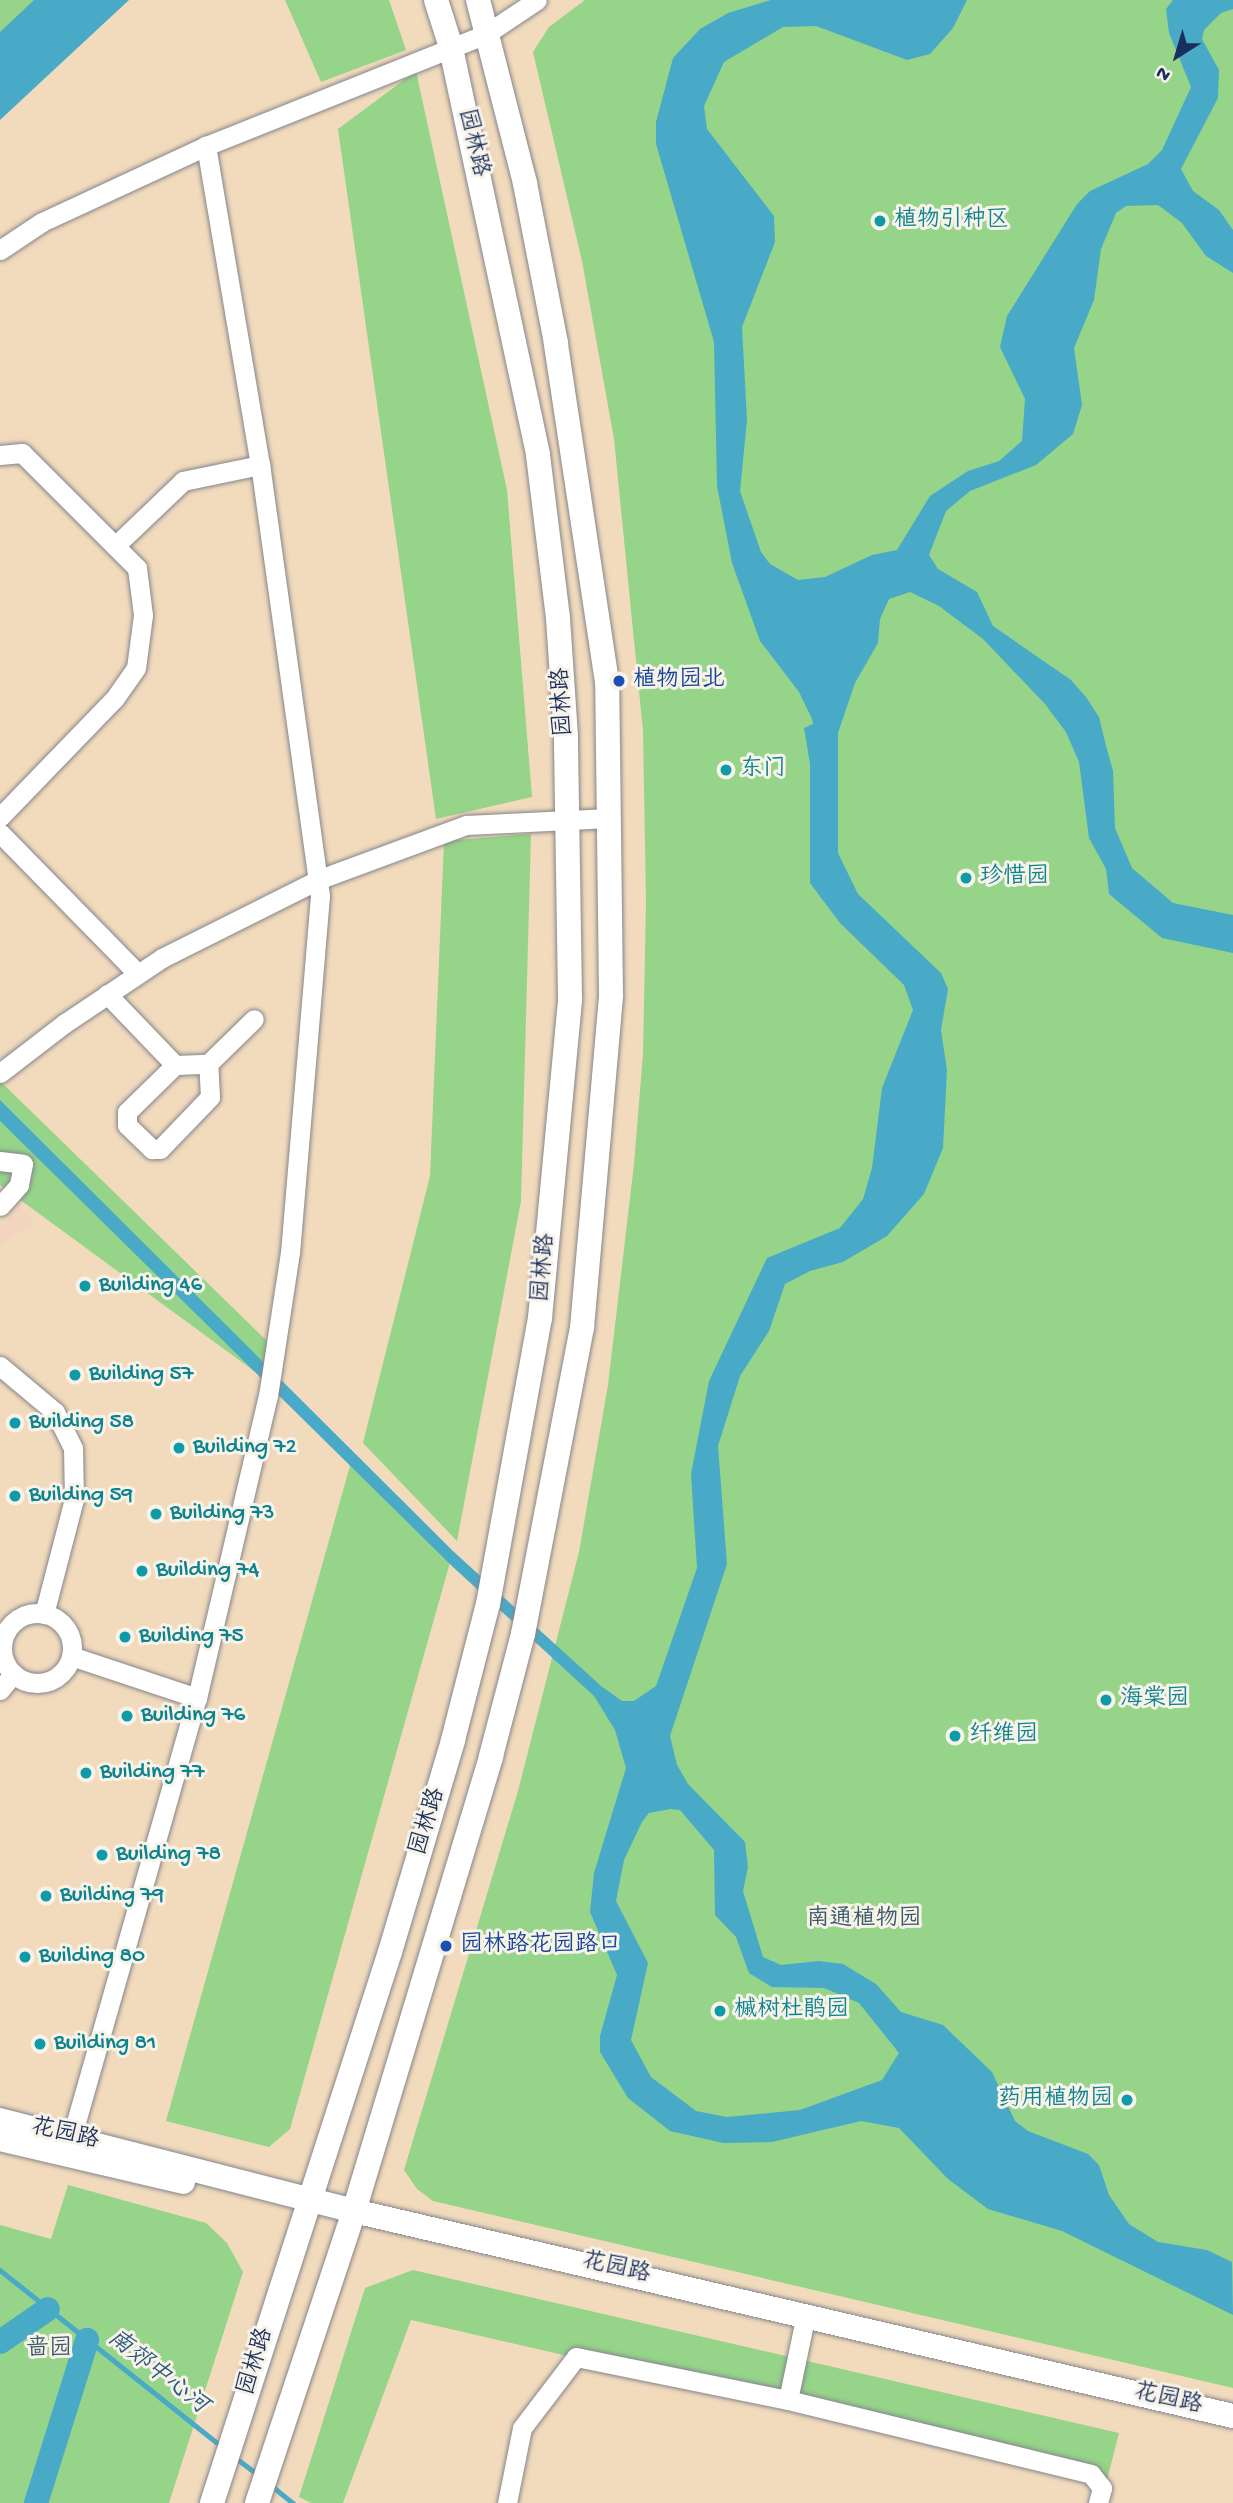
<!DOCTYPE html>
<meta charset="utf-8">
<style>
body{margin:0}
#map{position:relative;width:1233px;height:2503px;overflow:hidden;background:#f2dbbc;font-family:"Gochi Hand","LXGW WenKai TC",sans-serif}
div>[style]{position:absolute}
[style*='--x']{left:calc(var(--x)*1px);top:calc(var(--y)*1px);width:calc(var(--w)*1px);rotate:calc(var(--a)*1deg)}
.built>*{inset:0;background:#f3d4bf}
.green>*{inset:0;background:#95d489}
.water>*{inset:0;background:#49aac8}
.stream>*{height:4.5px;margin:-2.25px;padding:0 2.25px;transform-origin:2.25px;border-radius:2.25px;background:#49aac8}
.river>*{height:24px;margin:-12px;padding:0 12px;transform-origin:12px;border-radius:12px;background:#49aac8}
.roads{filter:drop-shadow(0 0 2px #86858d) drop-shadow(0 0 2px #86858d)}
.minor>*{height:19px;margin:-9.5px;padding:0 9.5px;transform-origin:9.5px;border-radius:9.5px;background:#fff}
.minor>.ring{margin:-9.5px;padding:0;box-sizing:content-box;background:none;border:19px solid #fff;border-radius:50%}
.major>*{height:24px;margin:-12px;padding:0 12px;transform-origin:12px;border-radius:12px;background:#fff}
.dots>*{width:19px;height:19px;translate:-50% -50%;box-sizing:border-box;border:4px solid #f7f3e8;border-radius:50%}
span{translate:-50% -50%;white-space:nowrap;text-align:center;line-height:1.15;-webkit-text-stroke:6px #f7f3e8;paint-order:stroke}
.street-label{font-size:23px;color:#1b2f5e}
.culture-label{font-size:23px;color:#0d838f}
.left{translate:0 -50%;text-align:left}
.right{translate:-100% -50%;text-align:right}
.transit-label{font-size:23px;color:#164399}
.park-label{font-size:23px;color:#3a5869}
.water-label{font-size:24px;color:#2b5a83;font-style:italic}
.north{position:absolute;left:1142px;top:21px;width:70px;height:70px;-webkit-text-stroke:5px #f7f3e8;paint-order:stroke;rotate:217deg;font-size:19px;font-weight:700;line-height:28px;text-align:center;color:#1b2f5e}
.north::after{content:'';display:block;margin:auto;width:24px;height:32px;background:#1b2f5e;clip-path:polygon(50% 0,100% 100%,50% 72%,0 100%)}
</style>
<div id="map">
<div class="built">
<i style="clip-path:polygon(19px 1207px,35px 1220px,0 1247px,0 1226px)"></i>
</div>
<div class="green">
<i style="clip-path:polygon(0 0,36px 0,0 34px)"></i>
<i style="clip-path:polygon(285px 0,389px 0,406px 50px,321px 82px)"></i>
<i style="clip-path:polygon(585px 0,1233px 0,1233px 2388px,433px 2201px,417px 2189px,404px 2170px,518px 1791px,579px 1552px,608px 1385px,634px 1164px,643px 1054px,646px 901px,643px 731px,614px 439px,582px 261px,533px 52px,549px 27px)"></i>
<i style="clip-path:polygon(416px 71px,507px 490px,532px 797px,436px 819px,338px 129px)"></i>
<i style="clip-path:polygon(531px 834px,521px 1201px,457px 1541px,363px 1443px,430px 1176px,444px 841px)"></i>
<i style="clip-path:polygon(0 1081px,267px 1341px,277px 1388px,0 1185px)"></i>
<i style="clip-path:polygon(353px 1455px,451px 1559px,290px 2129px,269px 2147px,166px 2121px)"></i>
<i style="clip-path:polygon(68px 2185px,206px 2223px,227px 2243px,243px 2272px,169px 2503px,0 2503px,0 2225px,51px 2239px)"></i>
<i style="clip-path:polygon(413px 2270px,1119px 2433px,1107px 2480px,411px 2320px,343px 2503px,311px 2503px,299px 2497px,365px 2288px)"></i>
</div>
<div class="water">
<i style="clip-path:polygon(34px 0,129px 0,0 120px,0 32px)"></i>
<i style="clip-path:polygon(evenodd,771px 0,967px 0,953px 28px,930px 54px,907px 60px,816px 26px,783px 27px,724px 62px,704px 106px,707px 129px,774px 216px,775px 242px,742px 327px,747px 420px,740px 491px,761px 552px,770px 564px,798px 580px,825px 577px,872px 555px,897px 550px,930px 496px,968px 471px,999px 461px,1022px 441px,1025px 399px,1000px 347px,1007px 316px,1077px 204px,1090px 191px,1148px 164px,1162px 150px,1191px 87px,1169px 33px,1166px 9px,1173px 0,1233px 0,1233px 9px,1221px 13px,1204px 30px,1202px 39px,1219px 70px,1218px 98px,1181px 169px,1193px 191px,1219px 210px,1233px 230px,1233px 273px,1206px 256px,1182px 223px,1158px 205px,1126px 206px,1116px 213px,1101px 249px,1094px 300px,1074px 348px,1082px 405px,1073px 434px,1036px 465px,970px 491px,946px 511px,929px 555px,938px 569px,977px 592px,993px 626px,1071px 680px,1086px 697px,1099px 717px,1105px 742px,1113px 771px,1115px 828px,1132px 868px,1173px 903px,1233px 915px,1233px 953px,1162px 938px,1109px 894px,1106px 869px,1089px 838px,1079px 762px,1066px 732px,1045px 704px,983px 639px,939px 606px,910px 592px,889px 599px,880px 619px,878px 643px,855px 683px,838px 733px,838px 853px,858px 894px,941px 973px,948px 989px,941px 1030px,947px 1070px,943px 1148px,924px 1194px,887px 1236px,843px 1262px,810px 1271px,785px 1284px,769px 1331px,740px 1376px,718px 1446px,727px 1564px,670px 1736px,677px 1765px,688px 1784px,745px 1842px,748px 1867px,743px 1891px,763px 1957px,781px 1965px,819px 1961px,843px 1964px,876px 1984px,901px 2012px,943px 2025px,992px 2072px,1015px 2121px,1028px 2131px,1088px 2154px,1099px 2165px,1109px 2195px,1129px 2224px,1158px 2242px,1207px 2250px,1232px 2262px,1233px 2315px,1062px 2231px,988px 2209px,948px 2179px,899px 2128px,861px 2121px,772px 2142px,723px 2143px,670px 2131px,628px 2098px,600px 2052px,600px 2036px,617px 1975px,590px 1912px,594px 1873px,626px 1768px,615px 1730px,594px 1696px,453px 1567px,0 1121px,0 1100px,454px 1552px,601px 1686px,622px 1701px,634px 1701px,656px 1686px,697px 1568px,691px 1474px,709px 1381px,767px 1258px,840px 1228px,863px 1199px,872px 1168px,882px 1088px,913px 1010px,904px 985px,840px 923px,810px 883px,810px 764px,804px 728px,813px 724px,812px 719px,799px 692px,760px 641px,732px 563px,717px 486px,714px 342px,656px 144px,656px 122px,673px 58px,700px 29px,728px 13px,771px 0,670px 1809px,680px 1810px,714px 1850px,715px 1915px,736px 1937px,749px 1973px,772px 1987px,824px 1988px,859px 2003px,899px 2053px,882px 2080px,800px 2110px,727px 2117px,696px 2111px,651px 2077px,631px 2040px,648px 1963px,616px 1901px,624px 1860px,642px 1822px,649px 1813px,670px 1809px)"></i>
</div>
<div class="stream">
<i style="--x:0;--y:2270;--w:283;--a:38.5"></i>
<i style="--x:236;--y:2458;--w:26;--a:37"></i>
<i style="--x:272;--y:2486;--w:27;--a:39"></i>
</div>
<div class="river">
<i style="--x:0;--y:2342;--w:58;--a:-34.5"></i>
<i style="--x:36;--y:2503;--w:171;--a:-72.6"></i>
</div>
<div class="roads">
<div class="minor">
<i style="--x:0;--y:250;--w:50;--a:-33.7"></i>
<i style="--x:42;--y:222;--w:181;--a:-24.9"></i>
<i style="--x:206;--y:146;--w:302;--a:-21.8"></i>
<i style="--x:486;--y:34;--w:61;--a:-33.7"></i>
<i style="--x:0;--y:455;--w:22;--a:-5"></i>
<i style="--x:22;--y:453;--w:163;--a:45"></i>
<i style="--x:137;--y:568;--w:47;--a:82.7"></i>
<i style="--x:143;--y:615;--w:53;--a:97.5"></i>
<i style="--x:136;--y:668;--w:38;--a:125"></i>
<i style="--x:114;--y:699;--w:164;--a:134"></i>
<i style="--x:115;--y:546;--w:94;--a:-43.7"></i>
<i style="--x:183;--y:481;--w:79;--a:-11.7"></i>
<i style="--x:0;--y:833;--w:197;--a:45.6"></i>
<i style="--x:107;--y:994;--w:98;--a:46.2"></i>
<i style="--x:175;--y:1065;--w:33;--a:-2"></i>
<i style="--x:208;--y:1064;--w:64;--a:-44.4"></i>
<i style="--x:175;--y:1065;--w:67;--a:135.6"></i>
<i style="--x:127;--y:1112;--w:13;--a:90"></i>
<i style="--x:127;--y:1125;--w:35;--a:44"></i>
<i style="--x:152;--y:1149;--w:8;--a:0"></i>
<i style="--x:160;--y:1149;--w:72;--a:-46.1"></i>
<i style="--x:210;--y:1097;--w:33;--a:-93"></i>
<i style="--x:0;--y:1073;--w:82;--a:-37.6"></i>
<i style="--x:65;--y:1023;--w:117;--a:-33.8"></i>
<i style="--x:162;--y:958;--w:177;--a:-26.6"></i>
<i style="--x:320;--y:879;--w:156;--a:-20.3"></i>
<i style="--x:466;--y:825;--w:144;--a:-2.8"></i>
<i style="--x:0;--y:1161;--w:23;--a:7"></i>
<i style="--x:23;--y:1164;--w:21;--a:101"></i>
<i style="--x:19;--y:1185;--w:28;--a:132"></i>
<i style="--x:0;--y:1366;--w:72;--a:39.9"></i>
<i style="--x:55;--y:1412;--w:40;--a:63.4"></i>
<i style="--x:73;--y:1448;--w:51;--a:88.9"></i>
<i style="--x:74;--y:1499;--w:119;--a:104.6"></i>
<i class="ring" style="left:2px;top:1613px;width:51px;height:51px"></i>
<i style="--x:71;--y:1656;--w:133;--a:18.4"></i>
<i style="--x:0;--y:1690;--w:21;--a:-51"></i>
<i style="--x:72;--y:2136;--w:455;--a:-74.1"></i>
<i style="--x:197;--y:1698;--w:310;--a:-76.8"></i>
<i style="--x:268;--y:1396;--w:145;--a:-81.3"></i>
<i style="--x:290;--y:1253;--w:358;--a:-85.2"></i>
<i style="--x:320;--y:896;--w:435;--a:-97.9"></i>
<i style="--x:260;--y:465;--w:324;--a:-99.6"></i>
<i style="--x:788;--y:2400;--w:312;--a:13.7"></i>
<i style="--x:1091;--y:2474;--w:18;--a:52"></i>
<i style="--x:1102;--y:2488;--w:16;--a:105"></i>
<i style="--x:507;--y:2503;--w:76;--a:-78.7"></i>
<i style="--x:522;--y:2428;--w:89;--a:-52.7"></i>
<i style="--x:576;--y:2357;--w:216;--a:11.5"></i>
<i style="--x:788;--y:2400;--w:88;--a:-78.2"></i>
</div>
<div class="major">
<i style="--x:0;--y:2120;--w:366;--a:14.4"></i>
<i style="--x:354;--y:2211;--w:903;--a:13.13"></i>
<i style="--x:0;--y:2139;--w:188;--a:13.2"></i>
<i style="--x:212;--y:2503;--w:579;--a:-72.1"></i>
<i style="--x:390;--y:1952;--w:221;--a:-73.4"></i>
<i style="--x:453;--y:1740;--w:140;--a:-75.6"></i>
<i style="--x:488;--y:1604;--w:291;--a:-79.7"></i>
<i style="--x:540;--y:1318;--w:321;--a:-84.6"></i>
<i style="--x:570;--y:998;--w:262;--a:-90.9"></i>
<i style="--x:566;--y:736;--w:118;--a:-93.9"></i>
<i style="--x:558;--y:618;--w:165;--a:-97"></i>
<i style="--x:538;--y:454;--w:416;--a:-102.1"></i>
<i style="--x:451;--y:47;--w:49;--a:-107.7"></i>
<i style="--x:257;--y:2503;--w:308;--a:-71.6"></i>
<i style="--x:354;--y:2211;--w:475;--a:-73.2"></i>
<i style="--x:491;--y:1756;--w:126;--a:-75.3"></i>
<i style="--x:523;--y:1634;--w:312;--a:-79.1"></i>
<i style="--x:582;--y:1328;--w:334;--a:-85"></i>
<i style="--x:611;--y:995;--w:313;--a:-90.7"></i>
<i style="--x:607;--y:682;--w:343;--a:-98.6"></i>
<i style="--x:556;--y:343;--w:163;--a:-101"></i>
<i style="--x:525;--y:183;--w:189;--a:-104.4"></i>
</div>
</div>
<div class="dots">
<i style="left:880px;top:221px;background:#0f9aa8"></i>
<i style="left:619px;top:681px;background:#1a4fb4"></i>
<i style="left:726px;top:770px;background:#0f9aa8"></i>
<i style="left:966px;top:878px;background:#0f9aa8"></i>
<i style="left:85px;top:1286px;background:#0f9aa8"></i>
<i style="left:75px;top:1375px;background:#0f9aa8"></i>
<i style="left:15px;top:1423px;background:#0f9aa8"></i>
<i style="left:179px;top:1448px;background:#0f9aa8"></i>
<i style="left:15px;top:1496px;background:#0f9aa8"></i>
<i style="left:156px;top:1514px;background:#0f9aa8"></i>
<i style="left:142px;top:1571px;background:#0f9aa8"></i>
<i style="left:125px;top:1637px;background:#0f9aa8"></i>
<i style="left:1106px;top:1700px;background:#0f9aa8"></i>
<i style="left:127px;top:1716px;background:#0f9aa8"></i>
<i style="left:955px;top:1736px;background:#0f9aa8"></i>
<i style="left:86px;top:1773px;background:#0f9aa8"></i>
<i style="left:102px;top:1855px;background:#0f9aa8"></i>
<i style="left:46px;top:1896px;background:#0f9aa8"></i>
<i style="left:446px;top:1946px;background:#1a4fb4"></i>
<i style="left:25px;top:1957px;background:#0f9aa8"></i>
<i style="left:720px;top:2011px;background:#0f9aa8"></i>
<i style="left:40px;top:2044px;background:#0f9aa8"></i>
<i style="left:1127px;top:2100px;background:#0f9aa8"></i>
</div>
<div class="street-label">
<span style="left:472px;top:143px;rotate:77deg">园林路</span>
<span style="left:564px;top:702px;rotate:-93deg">园林路</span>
<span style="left:545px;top:1268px;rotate:-85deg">园林路</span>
<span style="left:429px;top:1822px;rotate:-73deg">园林路</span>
<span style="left:65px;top:2135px;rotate:13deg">花园路</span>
<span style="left:616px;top:2269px;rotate:13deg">花园路</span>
<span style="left:257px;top:2362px;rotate:-73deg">园林路</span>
<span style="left:1168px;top:2400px;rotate:13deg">花园路</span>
</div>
<div class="culture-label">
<span class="left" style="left:894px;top:221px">植物引种区</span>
<span class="left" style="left:740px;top:770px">东门</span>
<span class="left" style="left:980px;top:878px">珍惜园</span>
<span class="left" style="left:99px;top:1286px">Building 46</span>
<span class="left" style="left:89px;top:1375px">Building 57</span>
<span class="left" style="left:29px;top:1423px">Building 58</span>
<span class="left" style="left:193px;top:1448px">Building 72</span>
<span class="left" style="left:29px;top:1496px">Building 59</span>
<span class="left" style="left:170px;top:1514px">Building 73</span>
<span class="left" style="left:156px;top:1571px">Building 74</span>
<span class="left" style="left:139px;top:1637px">Building 75</span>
<span class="left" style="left:1120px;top:1700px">海棠园</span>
<span class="left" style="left:141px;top:1716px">Building 76</span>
<span class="left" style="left:969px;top:1736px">纤维园</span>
<span class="left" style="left:100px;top:1773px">Building 77</span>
<span class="left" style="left:116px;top:1855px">Building 78</span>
<span class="left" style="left:60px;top:1896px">Building 79</span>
<span class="left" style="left:39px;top:1957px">Building 80</span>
<span class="left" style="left:734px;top:2011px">槭树杜鹃园</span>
<span class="left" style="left:54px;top:2044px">Building 81</span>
<span class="right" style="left:1113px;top:2100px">药用植物园</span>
</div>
<div class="transit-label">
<span class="left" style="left:633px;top:681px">植物园北</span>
<span class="left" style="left:460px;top:1946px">园林路花园路口</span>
</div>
<div class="park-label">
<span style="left:864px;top:1920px">南通植物园</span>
<span style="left:49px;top:2350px">啬园</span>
</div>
<div class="water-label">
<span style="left:157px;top:2373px;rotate:38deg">南郊中心河</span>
</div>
<div class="north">N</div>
</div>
